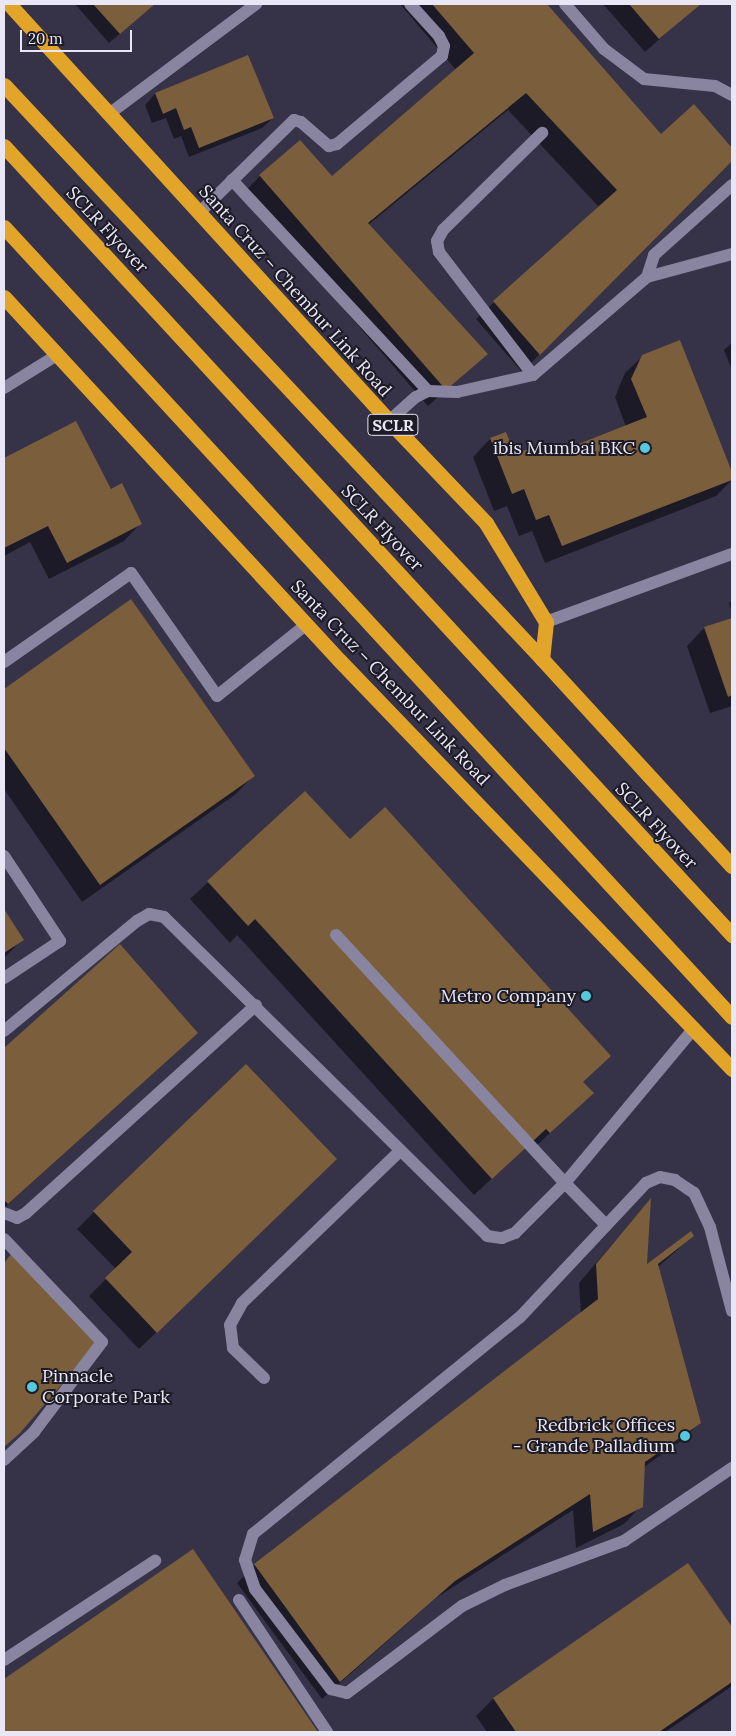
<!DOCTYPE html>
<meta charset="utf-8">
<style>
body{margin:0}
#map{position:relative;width:736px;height:1736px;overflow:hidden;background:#363248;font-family:Lora,serif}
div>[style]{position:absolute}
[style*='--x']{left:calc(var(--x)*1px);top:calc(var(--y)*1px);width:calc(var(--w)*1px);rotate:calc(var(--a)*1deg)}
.shadow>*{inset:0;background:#0007}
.building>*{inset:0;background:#7b5e3b}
.minor>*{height:12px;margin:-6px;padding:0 6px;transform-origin:6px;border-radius:6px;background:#8985a0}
.highway>*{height:15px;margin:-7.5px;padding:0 7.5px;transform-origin:7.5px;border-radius:7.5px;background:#e2a52a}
.dots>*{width:14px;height:14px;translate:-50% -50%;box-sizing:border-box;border:2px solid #1d1b26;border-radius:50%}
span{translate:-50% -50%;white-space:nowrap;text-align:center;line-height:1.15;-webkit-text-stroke:4px #1d1b26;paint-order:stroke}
.shield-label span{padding:1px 4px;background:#1d1b26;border:1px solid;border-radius:4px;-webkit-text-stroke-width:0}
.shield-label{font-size:16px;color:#e9e7f6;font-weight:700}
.street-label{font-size:18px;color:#e9e7f6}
.poi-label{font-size:18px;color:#e9e7f6}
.right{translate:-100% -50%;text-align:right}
.left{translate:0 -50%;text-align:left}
.frame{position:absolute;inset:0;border:5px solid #e9e7f6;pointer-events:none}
.scale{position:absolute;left:20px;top:30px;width:112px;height:22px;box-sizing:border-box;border:2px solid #e9e7f6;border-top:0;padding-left:6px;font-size:15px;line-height:18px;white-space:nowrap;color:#e9e7f6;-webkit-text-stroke:4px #1d1b26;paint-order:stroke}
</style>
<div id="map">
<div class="shadow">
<i style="clip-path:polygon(75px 4px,154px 4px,109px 43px)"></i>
<i style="clip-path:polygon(400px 4px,545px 4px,661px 136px,694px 106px,732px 150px,732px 159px,522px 372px,476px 319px,599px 207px,508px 110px,368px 225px,486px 354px,428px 406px,243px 193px,260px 176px,332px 178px,456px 70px)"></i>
<i style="clip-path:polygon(603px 4px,698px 4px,698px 5px,645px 52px)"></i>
<i style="clip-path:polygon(248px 57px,273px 118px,262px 128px,189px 157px,181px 136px,174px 139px,166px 118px,152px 123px,145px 105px,155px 94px)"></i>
<i style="clip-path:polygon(680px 341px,732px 480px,716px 496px,545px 563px,532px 531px,519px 536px,507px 506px,494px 511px,473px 457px,490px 439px,506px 433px,514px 455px,548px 458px,626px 427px,615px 397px,625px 373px,643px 356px)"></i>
<i style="clip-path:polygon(732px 343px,732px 370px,724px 350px)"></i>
<i style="clip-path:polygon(76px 423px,110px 490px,141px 523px,124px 541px,49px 579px,30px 542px,4px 556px,4px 460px)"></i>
<i style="clip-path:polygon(732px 600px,732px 613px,729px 603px)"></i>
<i style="clip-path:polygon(131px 601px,253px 776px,236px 794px,82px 902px,4px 789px,4px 690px)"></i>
<i style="clip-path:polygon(732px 619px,732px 706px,710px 713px,687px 646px,704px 628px)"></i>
<i style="clip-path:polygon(305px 792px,592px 1093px,532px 1150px,528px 1145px,474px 1195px,237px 935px,230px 943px,190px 899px)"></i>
<i style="clip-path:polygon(4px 911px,22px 940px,4px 958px)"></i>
<i style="clip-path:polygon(120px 946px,197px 1033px,4px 1208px,4px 1049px)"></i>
<i style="clip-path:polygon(318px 1176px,139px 1349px,89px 1296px,116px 1269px,77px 1229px,94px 1212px)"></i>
<i style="clip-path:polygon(649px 1201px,646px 1267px,693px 1236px,658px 1267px,700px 1422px,682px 1440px,644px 1467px,641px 1506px,624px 1524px,576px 1548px,573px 1510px,436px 1598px,322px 1699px,237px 1583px,255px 1565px,581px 1314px,579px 1283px)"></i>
<i style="clip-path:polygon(12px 1255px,19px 1432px,4px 1447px,4px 1264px)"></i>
<i style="clip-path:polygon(193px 1551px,316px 1732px,4px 1732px,4px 1681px)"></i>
<i style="clip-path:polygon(688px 1565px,732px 1629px,732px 1686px,665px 1732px,487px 1732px,476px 1716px,493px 1699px)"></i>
</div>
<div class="building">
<i style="clip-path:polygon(93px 4px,155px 4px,120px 34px)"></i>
<i style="clip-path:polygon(432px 4px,547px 4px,661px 134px,694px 104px,732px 148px,732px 161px,540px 355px,493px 301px,617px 190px,526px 93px,368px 223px,488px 354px,446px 390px,259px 175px,300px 140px,332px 176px,474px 53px)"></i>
<i style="clip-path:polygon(629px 4px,701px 4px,659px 39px)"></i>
<i style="clip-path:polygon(248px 55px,274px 118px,199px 148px,191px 127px,184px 130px,176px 108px,163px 114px,155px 93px)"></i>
<i style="clip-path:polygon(680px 340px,732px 472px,732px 480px,562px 546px,549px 515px,536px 520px,524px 489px,512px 494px,490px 438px,506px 432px,515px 454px,543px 443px,548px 456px,647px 417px,631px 379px,642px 355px)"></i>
<i style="clip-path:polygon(76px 421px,111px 489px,122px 483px,142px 524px,67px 563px,48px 526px,4px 548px,4px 458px)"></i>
<i style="clip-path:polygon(131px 599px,255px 776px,100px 885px,4px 748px,4px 689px)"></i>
<i style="clip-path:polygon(732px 618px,732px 695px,728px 697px,704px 627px)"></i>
<i style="clip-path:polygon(305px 791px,350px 839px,385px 807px,611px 1056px,583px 1082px,594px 1093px,550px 1133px,546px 1129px,492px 1179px,255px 919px,248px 926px,207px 881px)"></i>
<i style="clip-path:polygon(4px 909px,24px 940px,4px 953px)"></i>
<i style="clip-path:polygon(120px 944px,198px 1033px,8px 1204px,4px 1200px,4px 1048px)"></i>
<i style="clip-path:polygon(246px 1064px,337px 1159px,157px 1333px,105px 1278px,132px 1252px,93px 1211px)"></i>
<i style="clip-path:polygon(651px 1198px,647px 1264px,691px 1231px,694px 1236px,658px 1264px,701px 1423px,645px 1462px,643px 1507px,593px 1532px,590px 1494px,455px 1581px,340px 1682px,254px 1564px,598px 1299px,596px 1264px)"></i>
<i style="clip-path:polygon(12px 1253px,99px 1341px,20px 1433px,4px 1447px,4px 1263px)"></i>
<i style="clip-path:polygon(193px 1549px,318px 1732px,4px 1732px,4px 1679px)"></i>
<i style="clip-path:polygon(688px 1563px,732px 1627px,732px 1682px,659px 1732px,516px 1732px,493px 1698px)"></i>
</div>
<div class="minor">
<i style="--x:565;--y:4;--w:60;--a:49.1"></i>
<i style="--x:604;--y:49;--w:50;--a:36.9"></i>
<i style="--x:644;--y:79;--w:71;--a:5.6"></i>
<i style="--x:715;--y:86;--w:19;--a:28"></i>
<i style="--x:109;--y:114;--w:184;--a:-36.8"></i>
<i style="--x:232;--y:180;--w:288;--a:47.1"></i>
<i style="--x:199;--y:213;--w:133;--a:-44.4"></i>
<i style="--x:294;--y:120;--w:7;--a:16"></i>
<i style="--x:301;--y:122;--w:37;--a:41"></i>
<i style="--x:329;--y:146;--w:8;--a:-14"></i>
<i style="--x:337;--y:144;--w:137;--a:-40"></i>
<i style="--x:442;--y:56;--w:10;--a:-79"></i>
<i style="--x:444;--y:46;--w:11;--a:-117"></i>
<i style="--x:439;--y:36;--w:43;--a:-132.2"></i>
<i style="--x:647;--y:277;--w:23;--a:-72"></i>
<i style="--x:654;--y:255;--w:105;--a:-41.9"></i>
<i style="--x:533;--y:375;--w:155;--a:-127.4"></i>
<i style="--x:439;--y:252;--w:11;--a:-100"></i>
<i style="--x:437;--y:241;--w:13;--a:-61"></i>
<i style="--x:443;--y:230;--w:139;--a:-44.4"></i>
<i style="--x:4;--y:388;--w:62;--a:-31.9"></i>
<i style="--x:389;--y:421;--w:36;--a:-42"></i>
<i style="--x:416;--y:397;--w:13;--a:-27"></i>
<i style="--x:428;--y:391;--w:29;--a:2"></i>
<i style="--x:457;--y:392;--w:78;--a:-12.6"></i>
<i style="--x:533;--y:375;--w:150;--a:-40.7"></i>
<i style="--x:647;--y:277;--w:88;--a:-15.1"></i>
<i style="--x:546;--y:622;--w:198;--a:-20.1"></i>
<i style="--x:4;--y:662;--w:155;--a:-35"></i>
<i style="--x:131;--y:573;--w:150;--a:55"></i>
<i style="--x:217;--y:696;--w:115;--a:-38.7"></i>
<i style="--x:4;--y:856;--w:102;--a:56.6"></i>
<i style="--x:60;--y:941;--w:67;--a:146.5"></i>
<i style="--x:336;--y:935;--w:338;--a:47.3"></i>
<i style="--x:565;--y:1183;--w:202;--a:-50.2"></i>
<i style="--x:4;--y:1031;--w:173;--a:-39.6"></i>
<i style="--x:137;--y:921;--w:14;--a:-30"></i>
<i style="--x:149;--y:914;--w:15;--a:11"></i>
<i style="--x:164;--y:917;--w:454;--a:44.6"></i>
<i style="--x:487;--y:1236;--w:15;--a:8"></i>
<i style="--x:502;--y:1238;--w:14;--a:-21"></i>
<i style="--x:515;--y:1233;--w:71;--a:-45"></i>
<i style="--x:565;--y:1183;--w:59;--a:45.7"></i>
<i style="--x:4;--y:1213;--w:14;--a:21"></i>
<i style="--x:17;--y:1218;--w:10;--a:-29"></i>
<i style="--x:26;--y:1213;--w:310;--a:-42.1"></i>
<i style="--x:4;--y:1239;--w:142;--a:46.4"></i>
<i style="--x:102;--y:1342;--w:113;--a:127.1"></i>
<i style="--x:34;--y:1432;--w:41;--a:137"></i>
<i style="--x:732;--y:1311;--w:87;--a:-104.7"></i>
<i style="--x:710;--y:1227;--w:38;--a:-115"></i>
<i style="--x:694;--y:1193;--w:23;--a:-146"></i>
<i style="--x:675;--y:1180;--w:15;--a:-169"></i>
<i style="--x:660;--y:1177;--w:15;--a:157"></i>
<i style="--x:646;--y:1183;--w:184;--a:133.2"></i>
<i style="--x:520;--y:1317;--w:344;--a:140.9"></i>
<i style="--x:253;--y:1534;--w:27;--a:107"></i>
<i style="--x:245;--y:1560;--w:31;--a:71"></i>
<i style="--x:255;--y:1589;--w:126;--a:52.8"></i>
<i style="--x:331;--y:1689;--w:16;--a:14"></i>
<i style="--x:347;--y:1693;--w:144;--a:-37.1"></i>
<i style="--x:462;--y:1606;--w:48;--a:-26"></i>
<i style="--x:505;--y:1585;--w:127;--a:-20.3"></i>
<i style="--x:624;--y:1541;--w:130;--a:-34.1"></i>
<i style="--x:264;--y:1378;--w:43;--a:-135.9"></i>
<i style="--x:233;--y:1348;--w:23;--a:-97"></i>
<i style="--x:230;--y:1325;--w:25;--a:-61"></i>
<i style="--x:242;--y:1303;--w:219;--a:-43.9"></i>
<i style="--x:239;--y:1600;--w:159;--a:56.3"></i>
<i style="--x:4;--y:1660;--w:181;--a:-33.3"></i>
</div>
<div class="highway">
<i style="--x:9;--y:4;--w:564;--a:47.66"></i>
<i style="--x:389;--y:421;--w:141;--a:46.4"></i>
<i style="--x:486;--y:523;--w:116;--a:58.8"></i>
<i style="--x:546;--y:622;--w:37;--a:96"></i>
<i style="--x:542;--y:659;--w:281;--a:47.5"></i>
<i style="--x:4;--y:85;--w:787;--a:46.85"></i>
<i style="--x:4;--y:146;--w:1074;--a:47.3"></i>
<i style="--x:4;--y:227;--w:1074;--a:47.34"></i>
<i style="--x:4;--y:297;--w:495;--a:47.3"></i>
<i style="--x:340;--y:661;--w:566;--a:46.15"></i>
</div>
<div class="dots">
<i style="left:645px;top:448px;background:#55cadf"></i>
<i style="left:586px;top:996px;background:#55cadf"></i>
<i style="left:32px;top:1387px;background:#55cadf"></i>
<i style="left:685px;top:1436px;background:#55cadf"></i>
</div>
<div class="shield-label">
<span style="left:393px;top:425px">SCLR</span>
</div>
<div class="street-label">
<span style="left:107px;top:230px;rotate:47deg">SCLR Flyover</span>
<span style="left:295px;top:291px;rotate:48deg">Santa Cruz – Chembur Link Road</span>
<span style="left:382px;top:528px;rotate:47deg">SCLR Flyover</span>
<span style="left:390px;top:683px;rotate:46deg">Santa Cruz – Chembur Link Road</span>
<span style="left:656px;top:826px;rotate:47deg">SCLR Flyover</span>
</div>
<div class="poi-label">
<span class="right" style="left:635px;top:448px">ibis Mumbai BKC</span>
<span class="right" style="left:576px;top:996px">Metro Company</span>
<span class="left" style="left:42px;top:1387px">Pinnacle<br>Corporate Park</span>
<span class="right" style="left:675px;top:1436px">Redbrick Offices<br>- Grande Palladium</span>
</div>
<div class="frame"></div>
<div class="scale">20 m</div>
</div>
